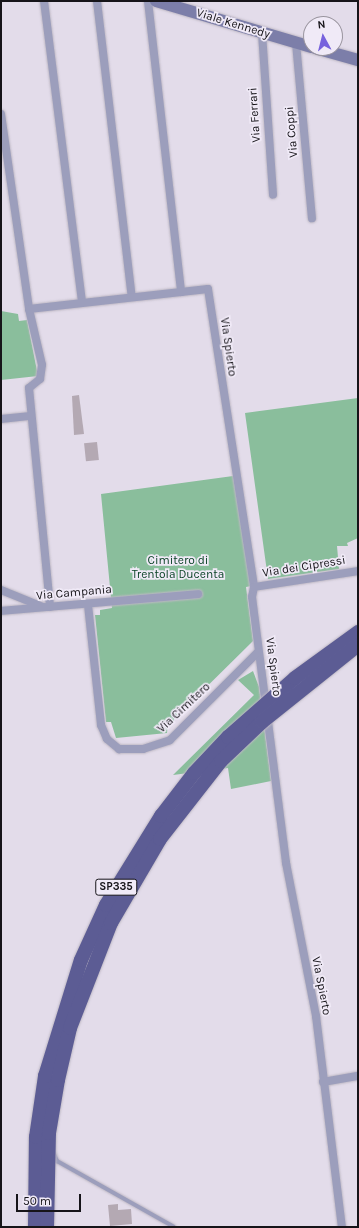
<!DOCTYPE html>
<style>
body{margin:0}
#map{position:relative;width:359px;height:1228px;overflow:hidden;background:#e3dcea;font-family:Karla,sans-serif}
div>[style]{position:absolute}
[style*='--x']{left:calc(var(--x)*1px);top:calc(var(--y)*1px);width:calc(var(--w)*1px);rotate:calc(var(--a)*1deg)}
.green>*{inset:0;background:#8abe9c}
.building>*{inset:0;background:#b4a9b3;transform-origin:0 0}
.roads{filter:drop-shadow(0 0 1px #beb8c4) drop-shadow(0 0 1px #beb8c4)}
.service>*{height:4px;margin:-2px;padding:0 2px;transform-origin:2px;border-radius:2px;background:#9c9ebc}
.minor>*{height:8px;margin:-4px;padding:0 4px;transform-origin:4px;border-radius:4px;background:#9c9ebc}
.secondary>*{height:12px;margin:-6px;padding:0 6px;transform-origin:6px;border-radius:6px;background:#7c7ea9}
.bridges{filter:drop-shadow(0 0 1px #beb8c4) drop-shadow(0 0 1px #beb8c4)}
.trunk-bridge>*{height:14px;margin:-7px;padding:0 7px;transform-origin:7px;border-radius:7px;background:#5c5c94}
span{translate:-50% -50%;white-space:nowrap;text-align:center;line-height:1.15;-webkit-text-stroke:3.5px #f0eaf7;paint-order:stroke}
.shield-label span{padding:1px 3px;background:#f0eaf7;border:1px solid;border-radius:3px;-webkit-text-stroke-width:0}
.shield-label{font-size:11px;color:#161419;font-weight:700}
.street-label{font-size:12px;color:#161419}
.park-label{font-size:12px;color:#0b4427}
.frame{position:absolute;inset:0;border:2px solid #161419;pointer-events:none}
.north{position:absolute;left:303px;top:16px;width:40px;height:40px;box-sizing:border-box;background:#f0eaf7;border:1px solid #99949e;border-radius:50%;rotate:353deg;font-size:11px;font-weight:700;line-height:16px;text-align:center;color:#161419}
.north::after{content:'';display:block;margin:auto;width:14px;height:18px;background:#7762dd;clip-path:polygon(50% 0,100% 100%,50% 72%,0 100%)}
.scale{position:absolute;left:16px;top:1194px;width:65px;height:18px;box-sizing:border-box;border:2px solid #161419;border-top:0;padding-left:5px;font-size:12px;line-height:14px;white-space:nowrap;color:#161419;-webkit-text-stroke:3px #f0eaf7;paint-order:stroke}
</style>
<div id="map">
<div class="green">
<i style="clip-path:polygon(1px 311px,18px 314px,19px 321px,27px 320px,38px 376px,1px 380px)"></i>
<i style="clip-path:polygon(358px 398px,358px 538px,347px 543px,348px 546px,337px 546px,339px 569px,268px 579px,245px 413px)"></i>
<i style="clip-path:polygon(233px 476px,251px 586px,246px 587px,253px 641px,174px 719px,174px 722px,168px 723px,167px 733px,116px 738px,111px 722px,106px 722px,95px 615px,100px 615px,100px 610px,112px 608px,101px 494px)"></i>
<i style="clip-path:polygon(253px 671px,259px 687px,271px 781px,231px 789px,228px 768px,173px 775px,254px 695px,238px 680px)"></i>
</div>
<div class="building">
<i style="clip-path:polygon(79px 395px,84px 434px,74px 435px,72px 396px)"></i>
<i style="left:97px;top:442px;width:18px;height:13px;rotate:84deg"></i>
<i style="clip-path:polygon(118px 1204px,118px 1210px,131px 1209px,132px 1224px,110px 1226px,108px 1205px)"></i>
</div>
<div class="roads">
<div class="service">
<i style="--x:54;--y:1154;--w:8;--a:67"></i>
<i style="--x:57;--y:1161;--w:134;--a:29.4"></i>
</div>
<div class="minor">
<i style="--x:44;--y:1;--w:304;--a:82.8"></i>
<i style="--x:97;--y:1;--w:298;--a:83.3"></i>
<i style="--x:148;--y:1;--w:293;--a:83.5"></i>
<i style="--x:262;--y:33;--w:162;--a:86.1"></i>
<i style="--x:296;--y:43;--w:176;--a:84.8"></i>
<i style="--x:1;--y:114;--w:197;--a:81.8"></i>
<i style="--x:29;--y:309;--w:57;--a:76.9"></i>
<i style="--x:42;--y:365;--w:14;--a:98"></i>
<i style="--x:40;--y:379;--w:14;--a:141"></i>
<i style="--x:29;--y:388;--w:220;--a:84.5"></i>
<i style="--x:29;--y:309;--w:180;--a:-6.4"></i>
<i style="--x:208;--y:289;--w:302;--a:81.2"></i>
<i style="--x:254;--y:587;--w:10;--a:101"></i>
<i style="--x:252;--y:597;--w:268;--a:82.7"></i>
<i style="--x:286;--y:863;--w:156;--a:78.9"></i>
<i style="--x:316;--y:1016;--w:213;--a:83"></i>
<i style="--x:1;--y:419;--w:30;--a:-6"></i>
<i style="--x:254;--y:587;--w:105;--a:-8.7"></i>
<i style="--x:1;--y:590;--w:45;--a:22"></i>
<i style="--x:88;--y:605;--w:121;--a:83.8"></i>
<i style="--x:101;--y:725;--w:15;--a:67"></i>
<i style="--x:107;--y:739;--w:16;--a:40"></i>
<i style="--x:119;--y:749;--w:24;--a:0"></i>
<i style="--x:143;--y:749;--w:28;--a:-18"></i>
<i style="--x:170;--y:740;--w:124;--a:-45"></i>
<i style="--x:1;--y:611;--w:198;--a:-4.9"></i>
<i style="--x:323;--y:1082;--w:36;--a:-10"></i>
</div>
<div class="secondary">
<i style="--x:156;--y:1;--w:162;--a:16.5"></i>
<i style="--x:315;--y:48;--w:45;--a:15.6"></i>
</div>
</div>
<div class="bridges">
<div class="trunk-bridge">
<i style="--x:35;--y:1227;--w:90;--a:-89.4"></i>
<i style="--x:36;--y:1137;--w:62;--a:-81.6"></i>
<i style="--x:45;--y:1076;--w:121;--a:-72.8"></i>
<i style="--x:81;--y:960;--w:60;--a:-65.6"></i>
<i style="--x:106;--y:905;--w:105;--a:-58.3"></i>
<i style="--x:161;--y:816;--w:54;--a:-52.5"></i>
<i style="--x:194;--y:773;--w:50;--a:-46.6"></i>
<i style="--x:228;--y:737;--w:89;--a:-41.4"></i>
<i style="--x:295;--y:678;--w:78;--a:-36.1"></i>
<i style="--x:47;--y:1227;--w:94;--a:-88.8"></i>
<i style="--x:49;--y:1133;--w:54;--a:-80.4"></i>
<i style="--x:58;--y:1080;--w:53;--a:-77"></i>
<i style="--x:70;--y:1028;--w:113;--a:-68.7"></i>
<i style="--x:111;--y:923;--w:97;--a:-59.7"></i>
<i style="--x:160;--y:839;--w:99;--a:-52"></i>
<i style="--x:221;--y:761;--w:57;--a:-43.6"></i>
<i style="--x:262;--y:722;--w:123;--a:-38.7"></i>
</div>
</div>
<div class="shield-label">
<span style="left:116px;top:887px">SP335</span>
</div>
<div class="street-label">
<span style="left:233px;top:24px;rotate:17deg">Viale Kennedy</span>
<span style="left:255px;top:115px;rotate:-94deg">Via Ferrari</span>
<span style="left:292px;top:132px;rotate:-95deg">Via Coppi</span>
<span style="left:228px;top:347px;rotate:82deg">Via Spierto</span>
<span style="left:304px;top:567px;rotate:-9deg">Via dei Cipressi</span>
<span style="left:74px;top:593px;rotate:-5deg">Via Campania</span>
<span style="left:273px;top:667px;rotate:83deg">Via Spierto</span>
<span style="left:184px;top:708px;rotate:-43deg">Via Cimitero</span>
<span style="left:321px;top:986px;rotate:79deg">Via Spierto</span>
</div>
<div class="park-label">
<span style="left:178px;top:568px">Cimitero di<br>Trentola Ducenta</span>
</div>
<div class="frame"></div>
<div class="north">N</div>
<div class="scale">50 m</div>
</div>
